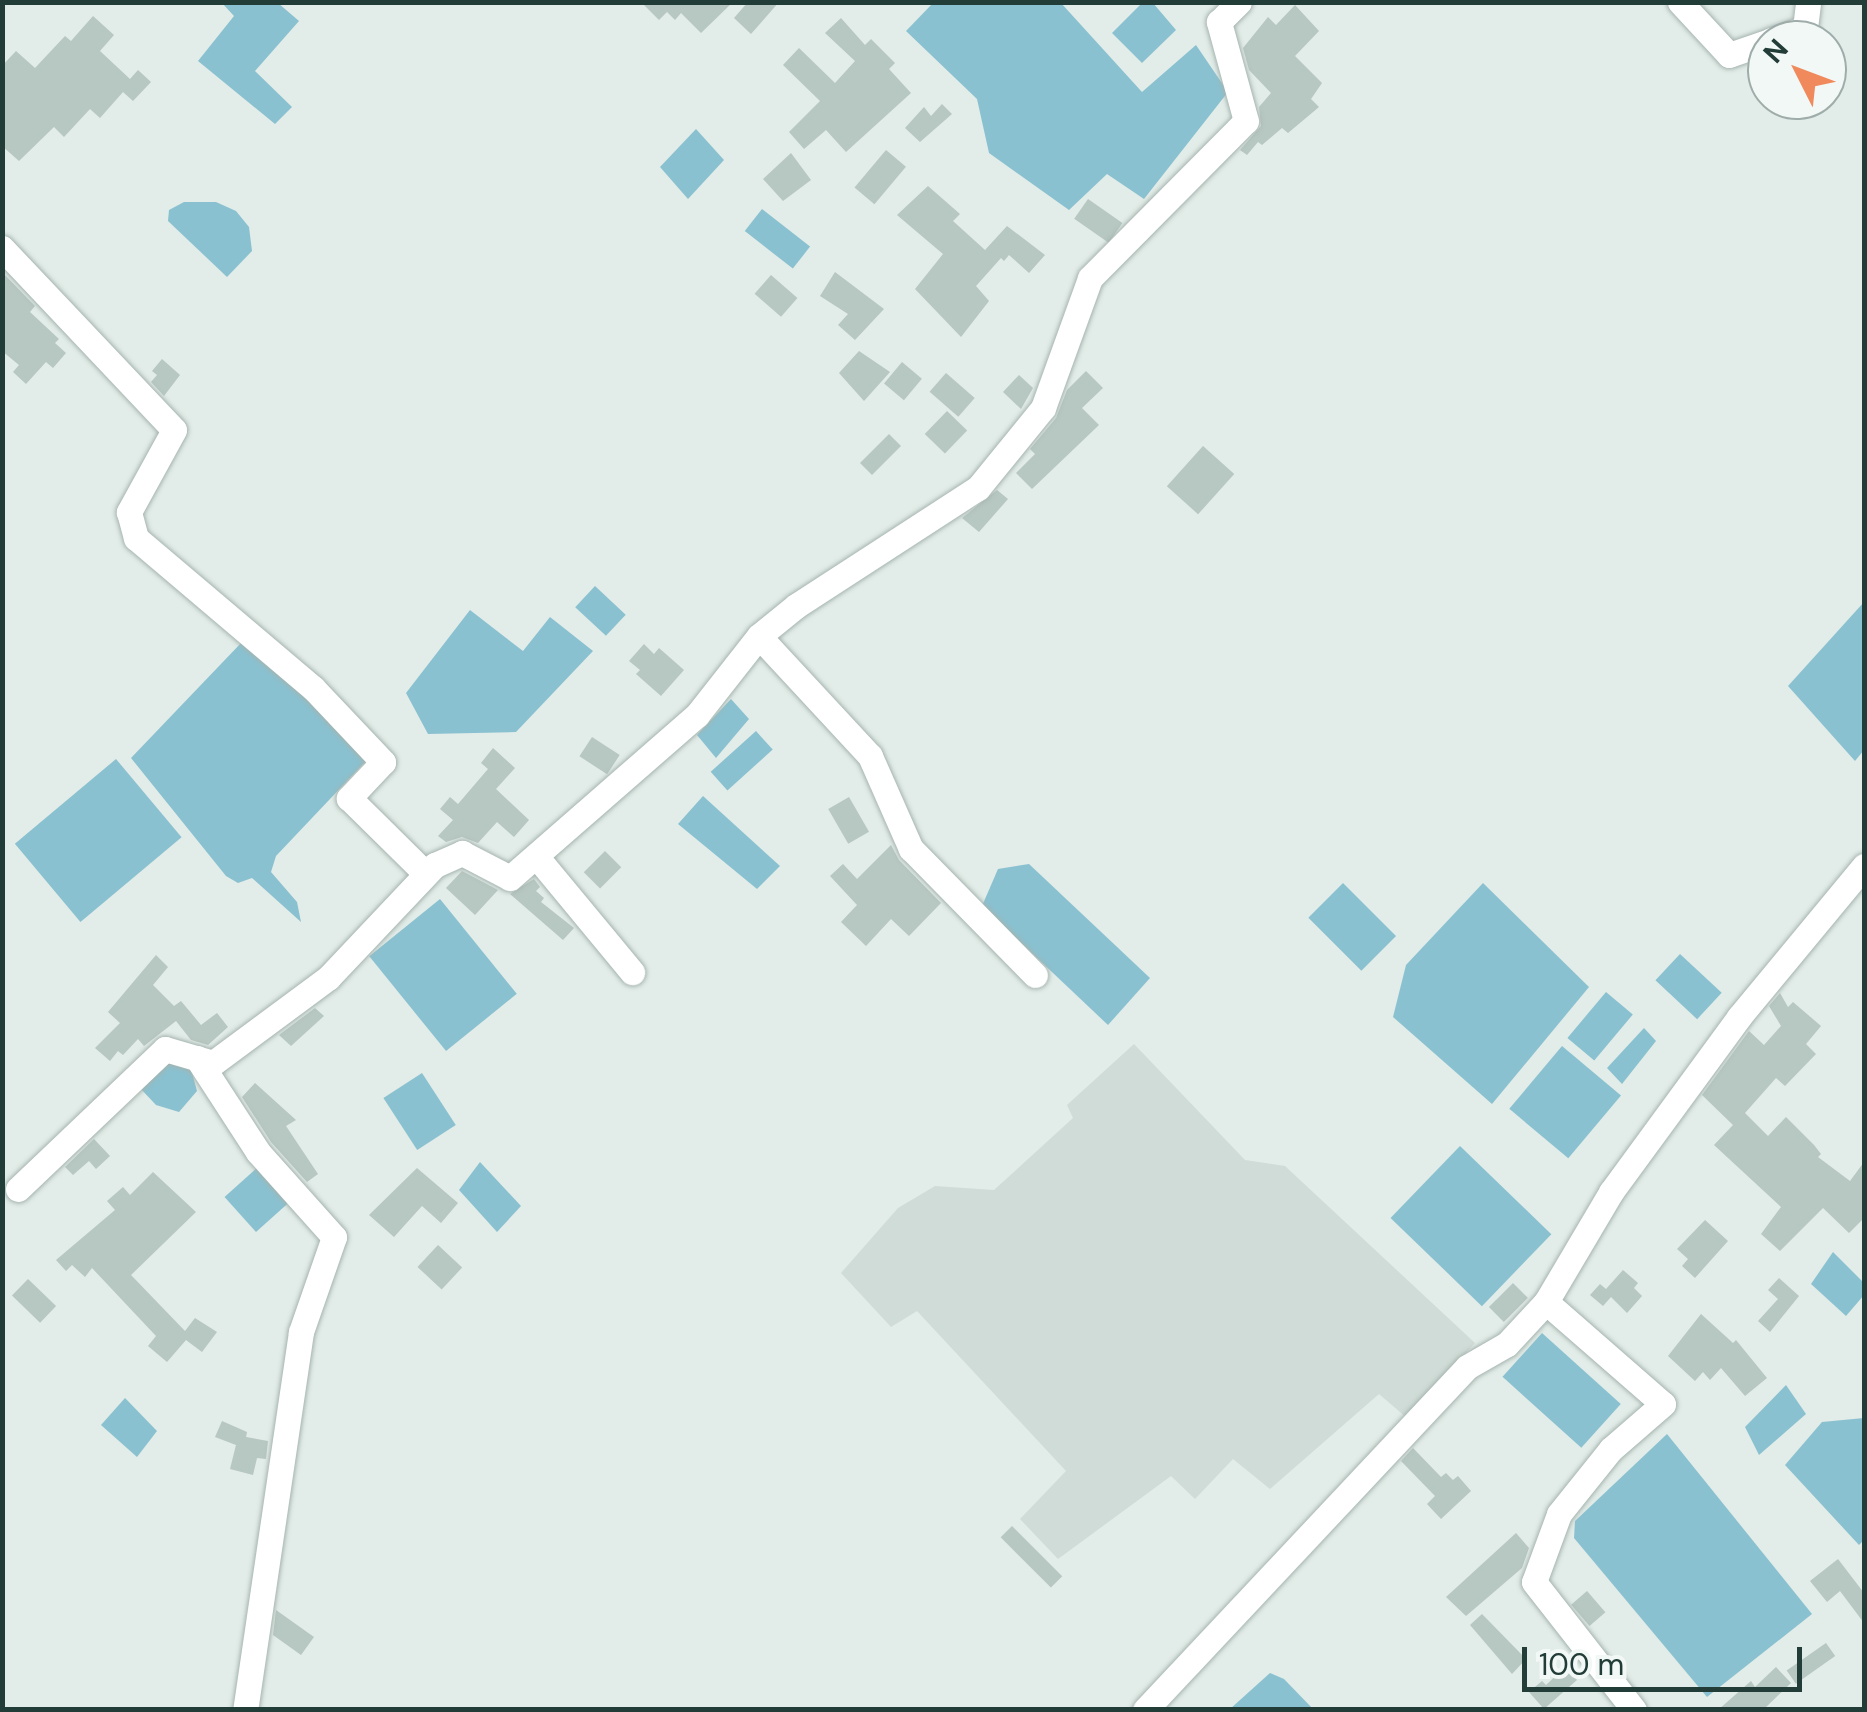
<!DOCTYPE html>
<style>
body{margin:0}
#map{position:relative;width:1867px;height:1712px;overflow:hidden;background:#e2ece8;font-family:"DM Sans",sans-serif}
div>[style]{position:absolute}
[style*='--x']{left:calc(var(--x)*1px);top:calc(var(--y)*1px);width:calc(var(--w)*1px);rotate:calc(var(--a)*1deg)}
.built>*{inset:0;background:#d0dcd7}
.water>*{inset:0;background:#8ac1d0;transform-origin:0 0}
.building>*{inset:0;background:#b7c7c1;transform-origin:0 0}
.roads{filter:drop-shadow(0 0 2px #a5b4af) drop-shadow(0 0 2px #a5b4af)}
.minor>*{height:25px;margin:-12.5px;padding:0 12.5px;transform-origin:12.5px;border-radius:12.5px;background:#fff}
span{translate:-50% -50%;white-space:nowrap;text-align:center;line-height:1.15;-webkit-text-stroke:9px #f2f8f6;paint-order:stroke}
.frame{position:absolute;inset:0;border:5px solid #223d37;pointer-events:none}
.north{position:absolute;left:1747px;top:20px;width:100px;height:100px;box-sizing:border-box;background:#f2f8f6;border:2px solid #9fadaa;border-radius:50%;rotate:312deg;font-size:28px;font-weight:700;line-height:40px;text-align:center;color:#223d37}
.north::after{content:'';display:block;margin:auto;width:35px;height:45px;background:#f08a5c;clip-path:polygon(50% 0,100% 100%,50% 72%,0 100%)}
.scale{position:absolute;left:1522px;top:1647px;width:280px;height:45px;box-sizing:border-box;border:5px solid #223d37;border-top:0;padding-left:12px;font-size:30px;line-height:35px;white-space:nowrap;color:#223d37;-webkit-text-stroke:8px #f2f8f6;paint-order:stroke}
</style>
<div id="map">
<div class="built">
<i style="clip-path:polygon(1134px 1044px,1245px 1160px,1285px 1166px,1475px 1343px,1407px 1418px,1379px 1394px,1270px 1489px,1233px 1459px,1195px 1499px,1171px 1476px,1058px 1559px,1020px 1519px,1066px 1471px,917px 1311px,891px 1327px,841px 1273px,898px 1208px,935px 1186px,994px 1190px,1073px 1118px,1067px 1105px)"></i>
</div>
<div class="water">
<i style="clip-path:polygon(222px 3px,278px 3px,299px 21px,255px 71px,292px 107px,275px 124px,198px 61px,234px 16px)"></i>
<i style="clip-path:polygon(933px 3px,1061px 3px,1142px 92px,1196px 45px,1228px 92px,1144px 199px,1107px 174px,1069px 210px,989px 153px,977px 99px,906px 31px)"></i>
<i style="clip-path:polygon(1142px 3px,1153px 3px,1176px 30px,1142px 63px,1112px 33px)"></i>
<i style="clip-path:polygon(696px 129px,724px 160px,688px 199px,660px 167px)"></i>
<i style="clip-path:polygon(184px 202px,216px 202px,236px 211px,249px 227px,252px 251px,227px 277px,168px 221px,169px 210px)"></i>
<i style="left:762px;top:209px;width:61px;height:28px;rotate:38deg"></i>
<i style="left:595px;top:586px;width:42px;height:29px;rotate:43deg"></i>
<i style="clip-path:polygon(1864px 602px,1864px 750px,1855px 761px,1788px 686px)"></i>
<i style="clip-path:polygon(470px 610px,523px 651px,550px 617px,593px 651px,516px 732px,428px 734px,406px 693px)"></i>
<i style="clip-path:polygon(242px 642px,290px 677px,366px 761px,276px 856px,271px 872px,297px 902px,301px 922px,252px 878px,238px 883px,226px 876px,131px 758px)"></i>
<i style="clip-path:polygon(731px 699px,749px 719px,716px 758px,697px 735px)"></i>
<i style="left:756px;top:731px;width:25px;height:61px;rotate:48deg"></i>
<i style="left:116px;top:759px;width:102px;height:132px;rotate:50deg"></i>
<i style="clip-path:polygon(703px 796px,780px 866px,757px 889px,678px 824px)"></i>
<i style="clip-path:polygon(1029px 864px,1150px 978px,1108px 1025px,982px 906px,998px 869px)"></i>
<i style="left:1343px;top:883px;width:75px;height:49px;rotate:45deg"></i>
<i style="clip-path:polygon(1483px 883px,1589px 987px,1492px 1104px,1393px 1017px,1406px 965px)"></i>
<i style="left:440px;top:899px;width:122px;height:91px;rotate:51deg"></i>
<i style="left:1680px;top:954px;width:57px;height:36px;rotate:43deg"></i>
<i style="left:1606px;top:992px;width:35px;height:60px;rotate:40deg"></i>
<i style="clip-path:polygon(1644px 1028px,1656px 1041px,1622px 1084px,1607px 1068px)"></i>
<i style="left:1562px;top:1046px;width:77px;height:82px;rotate:40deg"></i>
<i style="clip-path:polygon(166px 1058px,191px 1069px,197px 1091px,179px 1112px,156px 1105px,140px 1088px)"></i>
<i style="left:422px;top:1073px;width:62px;height:46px;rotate:57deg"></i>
<i style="left:1460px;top:1146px;width:127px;height:100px;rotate:44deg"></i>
<i style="clip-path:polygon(480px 1162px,521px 1206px,497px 1232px,459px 1190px)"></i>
<i style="left:258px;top:1167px;width:47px;height:45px;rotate:48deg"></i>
<i style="clip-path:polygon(1833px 1252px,1864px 1283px,1864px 1295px,1846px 1316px,1811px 1284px)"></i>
<i style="left:1542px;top:1333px;width:106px;height:59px;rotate:42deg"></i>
<i style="clip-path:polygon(1786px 1385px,1806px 1414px,1759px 1455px,1745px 1427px)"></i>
<i style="clip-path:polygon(125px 1398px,157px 1431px,137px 1457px,101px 1425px)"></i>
<i style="clip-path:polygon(1864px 1418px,1864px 1540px,1859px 1545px,1785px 1465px,1822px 1422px)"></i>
<i style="clip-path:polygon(1667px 1434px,1812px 1614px,1707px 1697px,1574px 1538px,1575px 1521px)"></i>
<i style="clip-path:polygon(1270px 1673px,1284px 1679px,1313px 1709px,1230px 1709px)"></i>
</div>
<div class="building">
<i style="clip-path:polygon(641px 2px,733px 2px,701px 33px,681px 13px,675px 20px,667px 12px,659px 20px)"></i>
<i style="clip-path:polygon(748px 2px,779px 2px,751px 34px,734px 18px)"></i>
<i style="clip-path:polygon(1295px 5px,1319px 31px,1295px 56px,1322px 83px,1311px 99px,1319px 107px,1288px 133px,1282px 128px,1262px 145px,1258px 142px,1247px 155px,1240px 150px,1261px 126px,1259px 107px,1271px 93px,1249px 70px,1243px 48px,1268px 17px,1276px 25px)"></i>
<i style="clip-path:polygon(93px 16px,114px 35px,100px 51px,130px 79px,138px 70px,151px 82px,133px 101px,123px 92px,100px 118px,90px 109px,64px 137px,54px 127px,19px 161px,2px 146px,2px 66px,16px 51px,35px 68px,65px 36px,71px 41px)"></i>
<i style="clip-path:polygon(841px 18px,865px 45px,871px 39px,895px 63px,889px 69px,911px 93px,846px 152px,826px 130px,804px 149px,789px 132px,820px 101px,783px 65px,799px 48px,835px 83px,855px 61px,825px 33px)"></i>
<i style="clip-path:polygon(942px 104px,952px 114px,920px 142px,905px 128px,924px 107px,931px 116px)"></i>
<i style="left:886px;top:150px;width:26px;height:49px;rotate:40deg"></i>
<i style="clip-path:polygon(791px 153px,811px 180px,783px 201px,763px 179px)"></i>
<i style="clip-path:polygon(928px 186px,960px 214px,953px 221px,985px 250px,1007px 226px,1045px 255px,1029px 273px,1009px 255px,1004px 261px,1001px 258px,976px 286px,989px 301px,961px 337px,915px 289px,943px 254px,897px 215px)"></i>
<i style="left:1088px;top:199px;width:42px;height:24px;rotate:35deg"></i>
<i style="clip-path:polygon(2px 272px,35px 306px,30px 312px,59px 339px,55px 343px,66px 353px,53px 368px,46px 362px,26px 384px,13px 372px,19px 365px,2px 351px)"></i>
<i style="clip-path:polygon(835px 272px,884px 309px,855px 340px,838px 325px,848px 314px,820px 296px)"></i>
<i style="left:771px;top:275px;width:35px;height:25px;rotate:41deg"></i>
<i style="clip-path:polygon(859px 351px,890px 372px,864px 401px,839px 373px)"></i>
<i style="clip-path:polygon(162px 359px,180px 375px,164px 396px,151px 382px,157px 375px,152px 371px)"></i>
<i style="left:902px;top:362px;width:26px;height:28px;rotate:40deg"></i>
<i style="clip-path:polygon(1086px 371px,1103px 388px,1082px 408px,1099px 425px,1032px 489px,1016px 473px,1035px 454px,1030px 449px,1056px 418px,1067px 390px)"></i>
<i style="left:946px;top:373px;width:38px;height:25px;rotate:41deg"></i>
<i style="clip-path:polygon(1019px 375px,1033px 388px,1021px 409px,1003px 392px)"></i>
<i style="left:947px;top:411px;width:28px;height:32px;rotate:44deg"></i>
<i style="left:889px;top:434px;width:17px;height:41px;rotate:45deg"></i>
<i style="left:1203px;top:446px;width:42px;height:54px;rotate:42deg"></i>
<i style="clip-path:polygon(997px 490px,1008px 499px,979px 532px,962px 518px)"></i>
<i style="clip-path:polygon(644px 644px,654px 654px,659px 648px,684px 670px,661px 696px,636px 674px,640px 670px,629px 661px)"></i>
<i style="left:592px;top:737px;width:33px;height:23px;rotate:33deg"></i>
<i style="clip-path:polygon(493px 748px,515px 768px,496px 789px,529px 820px,514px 837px,497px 822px,478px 843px,462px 837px,446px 842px,438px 836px,453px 820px,440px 809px,450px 797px,458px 804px,488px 769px,481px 763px)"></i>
<i style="left:849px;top:797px;width:40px;height:24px;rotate:60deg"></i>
<i style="clip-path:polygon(891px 845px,899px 860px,941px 903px,909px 936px,891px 919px,866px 946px,841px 922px,857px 905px,830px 876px,843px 864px,857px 879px)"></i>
<i style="left:605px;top:851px;width:23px;height:30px;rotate:45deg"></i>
<i style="clip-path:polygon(462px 871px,498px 890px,475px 915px,446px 888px)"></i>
<i style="clip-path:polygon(534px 879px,540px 887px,536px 891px,544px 898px,541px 902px,574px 928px,563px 940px,510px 894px)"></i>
<i style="clip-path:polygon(156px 955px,168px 967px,153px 985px,174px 1006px,181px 1001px,201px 1025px,217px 1013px,228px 1027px,208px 1045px,191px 1040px,176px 1021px,144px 1046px,138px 1039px,123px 1055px,118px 1051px,110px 1061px,95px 1048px,120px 1023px,108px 1012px)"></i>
<i style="clip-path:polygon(1780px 993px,1788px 1007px,1793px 1002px,1821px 1026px,1806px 1044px,1816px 1054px,1785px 1086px,1776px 1078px,1745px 1113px,1768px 1136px,1786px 1117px,1814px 1145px,1821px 1154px,1818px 1157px,1850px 1181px,1864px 1162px,1864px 1218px,1849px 1233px,1823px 1208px,1780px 1251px,1761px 1234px,1781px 1207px,1714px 1145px,1733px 1125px,1702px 1095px,1749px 1031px,1764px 1045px,1781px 1026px,1769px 1006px)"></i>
<i style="clip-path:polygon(315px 1008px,324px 1016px,291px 1046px,279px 1035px)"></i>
<i style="clip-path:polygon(255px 1083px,296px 1120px,286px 1126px,318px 1174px,307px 1182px,271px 1142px,242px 1097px)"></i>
<i style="clip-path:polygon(94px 1139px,110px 1156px,96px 1169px,89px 1161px,73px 1175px,65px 1167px)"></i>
<i style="clip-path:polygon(417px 1168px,458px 1203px,441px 1223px,422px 1206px,394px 1237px,369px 1215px)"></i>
<i style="clip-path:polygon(153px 1172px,196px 1212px,131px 1275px,185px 1331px,195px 1318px,217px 1332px,202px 1352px,186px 1340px,167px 1362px,148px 1346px,156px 1336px,92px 1268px,85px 1277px,72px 1265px,66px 1271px,56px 1260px,115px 1210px,107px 1201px,123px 1187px,130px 1195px)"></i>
<i style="clip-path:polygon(1705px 1220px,1728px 1241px,1695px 1278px,1682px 1266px,1688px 1259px,1677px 1249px)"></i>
<i style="left:438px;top:1245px;width:33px;height:30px;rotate:43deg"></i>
<i style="clip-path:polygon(1623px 1270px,1638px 1283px,1634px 1288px,1642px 1296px,1627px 1313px,1611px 1297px,1603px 1306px,1590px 1295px,1600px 1284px,1606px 1289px)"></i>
<i style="clip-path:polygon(1779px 1278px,1799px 1296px,1770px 1332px,1758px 1321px,1778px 1299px,1768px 1290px)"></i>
<i style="left:28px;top:1279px;width:39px;height:23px;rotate:44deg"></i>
<i style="left:1513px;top:1283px;width:21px;height:34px;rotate:45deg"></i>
<i style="clip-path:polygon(1701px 1314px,1733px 1343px,1736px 1340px,1767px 1378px,1745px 1396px,1721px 1368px,1710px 1380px,1703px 1372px,1695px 1381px,1668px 1356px)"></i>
<i style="clip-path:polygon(222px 1421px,247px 1432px,246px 1437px,268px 1441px,266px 1459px,257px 1458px,253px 1475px,230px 1469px,236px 1445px,215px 1437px)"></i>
<i style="clip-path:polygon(1413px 1448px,1441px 1477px,1446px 1473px,1453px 1480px,1458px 1476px,1471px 1491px,1441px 1519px,1427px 1504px,1435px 1496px,1401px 1461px)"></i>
<i style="left:1012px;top:1526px;width:71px;height:16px;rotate:45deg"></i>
<i style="clip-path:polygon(1516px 1533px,1529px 1548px,1522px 1568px,1466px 1616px,1446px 1597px)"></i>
<i style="clip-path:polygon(1838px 1559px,1864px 1593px,1864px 1623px,1840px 1591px,1827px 1602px,1810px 1581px)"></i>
<i style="left:1587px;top:1591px;width:28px;height:21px;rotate:49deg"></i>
<i style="clip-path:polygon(276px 1610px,314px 1637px,301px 1655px,273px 1635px)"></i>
<i style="clip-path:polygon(1482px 1614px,1526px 1659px,1512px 1674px,1470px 1625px)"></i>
<i style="left:1826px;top:1643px;width:16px;height:48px;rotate:55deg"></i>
<i style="clip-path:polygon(1565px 1667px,1577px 1680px,1544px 1709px,1529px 1692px,1542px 1681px,1546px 1685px)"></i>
<i style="clip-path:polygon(1776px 1667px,1791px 1683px,1763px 1710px,1718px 1710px,1751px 1681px,1755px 1687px)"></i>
</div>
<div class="roads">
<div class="minor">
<i style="--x:1680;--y:2;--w:72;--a:47.2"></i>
<i style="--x:1729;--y:55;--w:40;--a:-18.9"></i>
<i style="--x:1771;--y:40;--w:36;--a:-19"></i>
<i style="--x:1805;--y:28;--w:26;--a:-83"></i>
<i style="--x:2;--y:248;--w:250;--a:46.6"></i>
<i style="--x:174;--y:430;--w:94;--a:118.8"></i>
<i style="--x:129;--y:512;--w:27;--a:75"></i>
<i style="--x:136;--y:538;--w:232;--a:40.3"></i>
<i style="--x:313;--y:688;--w:102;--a:46.6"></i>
<i style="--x:383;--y:762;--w:50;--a:133.4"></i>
<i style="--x:349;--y:798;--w:108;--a:44.6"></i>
<i style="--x:536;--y:856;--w:151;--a:50.4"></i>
<i style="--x:1035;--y:975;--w:177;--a:-134.5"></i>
<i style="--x:911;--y:849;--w:102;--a:-113.8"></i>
<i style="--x:870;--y:756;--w:163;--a:-132.8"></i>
<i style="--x:759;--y:636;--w:48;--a:-39"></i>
<i style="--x:796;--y:606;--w:217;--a:-33"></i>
<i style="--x:978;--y:488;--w:103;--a:-50.9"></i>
<i style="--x:1043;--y:408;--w:138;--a:-70.1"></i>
<i style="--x:1090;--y:278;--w:221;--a:-45.2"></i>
<i style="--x:1246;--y:121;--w:103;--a:-105.3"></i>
<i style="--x:1219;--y:22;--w:28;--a:-45"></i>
<i style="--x:197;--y:1058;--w:112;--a:57"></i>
<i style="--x:258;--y:1152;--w:114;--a:48.2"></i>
<i style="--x:334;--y:1237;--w:101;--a:109.2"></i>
<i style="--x:301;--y:1332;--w:382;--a:98.4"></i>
<i style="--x:18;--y:1189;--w:203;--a:-43.6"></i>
<i style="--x:165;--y:1049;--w:50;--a:16.3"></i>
<i style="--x:213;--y:1063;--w:143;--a:-36.5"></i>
<i style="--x:328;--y:978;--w:156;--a:-46.6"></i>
<i style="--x:435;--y:865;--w:30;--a:-24"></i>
<i style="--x:462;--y:853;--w:54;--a:27.5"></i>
<i style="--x:510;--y:878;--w:248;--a:-41.1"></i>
<i style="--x:697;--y:715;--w:100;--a:-51.9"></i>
<i style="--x:1546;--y:1302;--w:155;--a:41.1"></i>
<i style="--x:1663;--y:1404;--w:69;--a:139.1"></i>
<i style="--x:1611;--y:1449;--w:83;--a:128.7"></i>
<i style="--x:1559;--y:1514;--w:72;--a:110.2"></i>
<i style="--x:1534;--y:1582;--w:162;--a:52"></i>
<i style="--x:1145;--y:1710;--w:470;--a:-46.8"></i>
<i style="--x:1467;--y:1367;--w:46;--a:-29.9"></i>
<i style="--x:1507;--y:1344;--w:57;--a:-47.1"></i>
<i style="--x:1546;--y:1302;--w:128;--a:-59.4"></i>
<i style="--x:1611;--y:1192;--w:217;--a:-53.8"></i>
<i style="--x:1739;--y:1017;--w:196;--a:-50.4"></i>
</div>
</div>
<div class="frame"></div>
<div class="north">N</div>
<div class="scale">100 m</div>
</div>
